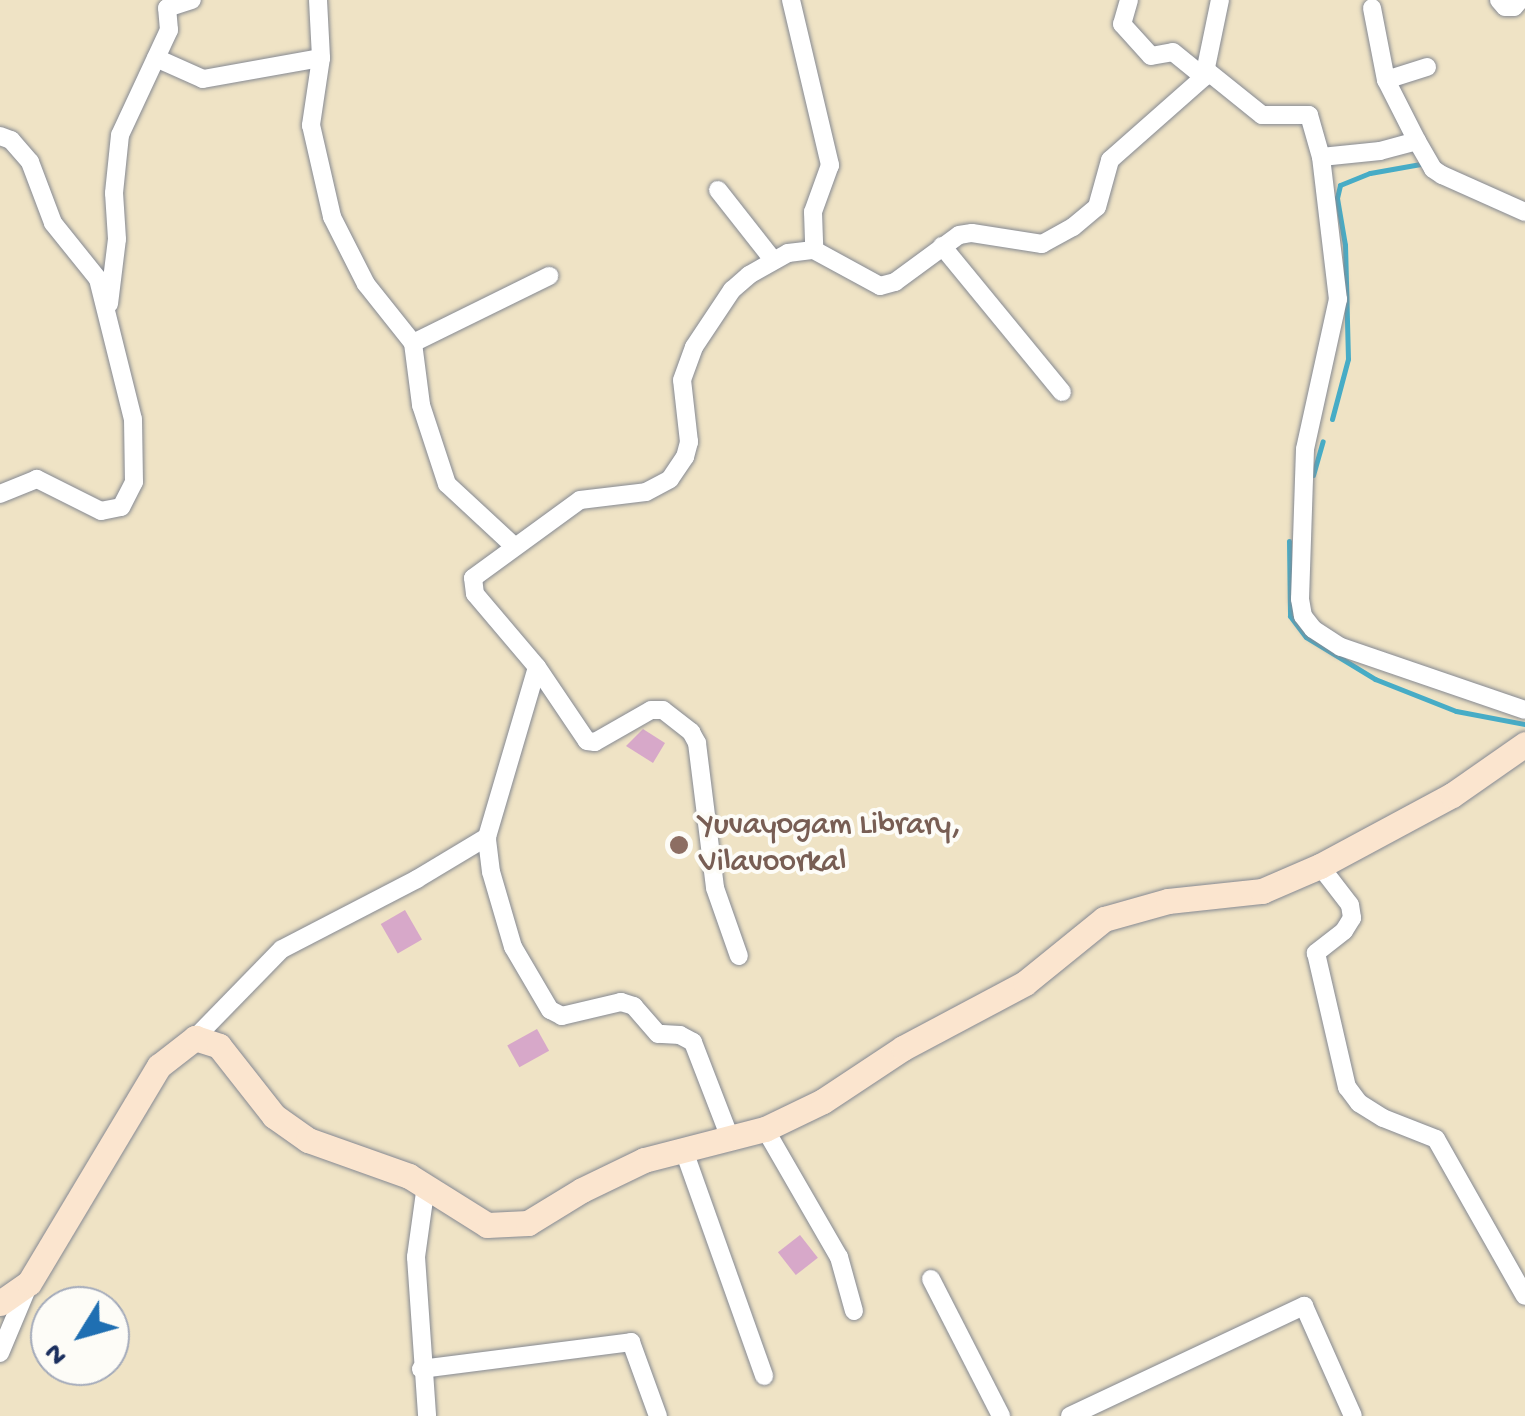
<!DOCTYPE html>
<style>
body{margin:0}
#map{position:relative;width:1525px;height:1416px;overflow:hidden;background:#efe3c5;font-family:"Gochi Hand",sans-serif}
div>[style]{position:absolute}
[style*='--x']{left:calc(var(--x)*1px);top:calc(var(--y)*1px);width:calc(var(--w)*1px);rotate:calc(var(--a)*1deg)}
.stream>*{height:5px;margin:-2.5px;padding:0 2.5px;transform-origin:2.5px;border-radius:2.5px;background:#47acc6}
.building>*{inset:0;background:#d7a8c9;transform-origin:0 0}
.roads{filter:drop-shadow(0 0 2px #858992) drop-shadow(0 0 2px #858992)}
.street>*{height:18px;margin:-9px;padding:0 9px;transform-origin:9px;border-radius:9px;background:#fff}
.secondary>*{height:25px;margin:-12.5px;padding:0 12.5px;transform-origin:12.5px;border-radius:12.5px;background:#fbe5cf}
.dots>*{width:28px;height:28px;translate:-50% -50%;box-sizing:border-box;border:5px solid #fdfcf7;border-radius:50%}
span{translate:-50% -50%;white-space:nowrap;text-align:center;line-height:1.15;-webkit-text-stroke:8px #fdfcf7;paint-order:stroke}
.education-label{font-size:32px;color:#785e54}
.left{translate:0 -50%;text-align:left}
.north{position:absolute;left:30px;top:1286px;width:100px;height:100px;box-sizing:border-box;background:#fdfcf7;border:2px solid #a3aaba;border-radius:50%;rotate:233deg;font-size:28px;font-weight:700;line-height:40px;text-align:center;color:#1b2f5e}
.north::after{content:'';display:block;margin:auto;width:35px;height:45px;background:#1f6fb2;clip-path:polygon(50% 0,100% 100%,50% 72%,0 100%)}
</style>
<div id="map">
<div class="stream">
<i style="--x:1332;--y:419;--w:62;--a:-75.1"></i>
<i style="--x:1348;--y:359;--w:114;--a:-91.5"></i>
<i style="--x:1345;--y:245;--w:48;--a:-99.7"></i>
<i style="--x:1337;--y:198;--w:13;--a:-77"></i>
<i style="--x:1340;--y:185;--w:32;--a:-22"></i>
<i style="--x:1370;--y:173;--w:57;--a:-10.1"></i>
<i style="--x:1313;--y:475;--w:35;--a:-74"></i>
<i style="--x:1289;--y:541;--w:75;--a:89.2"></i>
<i style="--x:1290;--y:616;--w:26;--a:53"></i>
<i style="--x:1306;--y:637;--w:81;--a:31.3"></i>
<i style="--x:1375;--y:679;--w:87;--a:21.6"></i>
<i style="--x:1456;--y:711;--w:70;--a:10.7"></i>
</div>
<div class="building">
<i style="clip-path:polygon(643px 729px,665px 743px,653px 763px,626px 746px)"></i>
<i style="left:405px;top:910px;width:34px;height:28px;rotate:60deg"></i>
<i style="left:537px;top:1029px;width:25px;height:34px;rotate:61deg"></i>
<i style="left:800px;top:1235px;width:29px;height:28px;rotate:52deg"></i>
</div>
<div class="roads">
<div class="street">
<i style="--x:318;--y:0;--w:58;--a:87"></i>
<i style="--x:321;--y:58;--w:68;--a:98.5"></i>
<i style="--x:311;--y:125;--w:94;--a:77.1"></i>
<i style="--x:332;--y:217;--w:75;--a:63.1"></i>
<i style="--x:366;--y:284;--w:75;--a:51.5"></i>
<i style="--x:413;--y:343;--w:63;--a:82.6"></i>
<i style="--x:421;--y:405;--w:83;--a:71.8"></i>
<i style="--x:447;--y:484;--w:91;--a:42.8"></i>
<i style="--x:791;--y:0;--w:170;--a:76.7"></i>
<i style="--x:830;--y:165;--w:50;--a:109.9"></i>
<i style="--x:813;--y:212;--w:38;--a:88"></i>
<i style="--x:1129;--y:0;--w:25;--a:106"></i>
<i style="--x:1122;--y:24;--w:43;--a:47.8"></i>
<i style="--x:1151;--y:56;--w:22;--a:-10"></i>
<i style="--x:1173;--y:52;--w:40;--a:39"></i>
<i style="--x:1499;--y:0;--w:9;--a:49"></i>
<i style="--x:1505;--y:7;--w:9;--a:0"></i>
<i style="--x:1514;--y:7;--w:9;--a:-49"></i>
<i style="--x:1372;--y:8;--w:73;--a:79"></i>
<i style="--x:1386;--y:80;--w:68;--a:63.1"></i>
<i style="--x:1417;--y:141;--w:38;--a:165"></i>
<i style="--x:1380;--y:151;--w:59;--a:174.2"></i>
<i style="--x:1321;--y:157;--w:143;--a:83.2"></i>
<i style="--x:1338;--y:299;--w:154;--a:102.4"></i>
<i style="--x:1305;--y:449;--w:150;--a:91.9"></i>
<i style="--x:1300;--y:599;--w:17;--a:80"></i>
<i style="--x:1303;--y:616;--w:16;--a:52"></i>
<i style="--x:1313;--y:629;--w:33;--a:33"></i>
<i style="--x:1341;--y:647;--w:194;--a:18.9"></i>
<i style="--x:156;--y:58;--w:51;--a:24.1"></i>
<i style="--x:203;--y:79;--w:120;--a:-10.1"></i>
<i style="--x:1206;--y:70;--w:72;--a:38.8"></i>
<i style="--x:1262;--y:115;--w:47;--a:0"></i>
<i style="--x:1309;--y:115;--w:44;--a:74.1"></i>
<i style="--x:1386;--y:80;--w:43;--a:-17.6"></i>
<i style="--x:0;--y:136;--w:12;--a:20"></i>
<i style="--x:11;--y:140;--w:29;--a:49"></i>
<i style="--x:30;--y:162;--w:65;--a:69.3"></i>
<i style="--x:53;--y:223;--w:72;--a:51.2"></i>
<i style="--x:98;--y:279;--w:144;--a:76"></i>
<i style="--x:133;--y:419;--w:63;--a:89.1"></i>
<i style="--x:134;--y:482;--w:28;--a:117"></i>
<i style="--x:121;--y:507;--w:20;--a:169"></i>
<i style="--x:101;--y:511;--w:72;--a:-153.4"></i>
<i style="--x:37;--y:479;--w:40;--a:158"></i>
<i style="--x:1417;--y:141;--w:32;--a:60"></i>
<i style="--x:1433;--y:169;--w:11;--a:34"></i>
<i style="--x:1442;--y:175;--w:91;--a:24"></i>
<i style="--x:718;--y:190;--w:89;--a:51.8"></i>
<i style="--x:942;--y:246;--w:189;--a:50.6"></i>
<i style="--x:109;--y:304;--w:65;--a:-83"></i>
<i style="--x:117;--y:239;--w:46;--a:-93.7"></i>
<i style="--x:114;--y:193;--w:58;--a:-84.1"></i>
<i style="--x:120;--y:135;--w:116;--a:-65"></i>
<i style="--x:169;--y:30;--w:22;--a:-95"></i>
<i style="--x:167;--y:8;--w:26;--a:-18"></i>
<i style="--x:413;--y:343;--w:152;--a:-26.2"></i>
<i style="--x:537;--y:667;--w:96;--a:-130.3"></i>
<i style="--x:475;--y:594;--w:16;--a:-97"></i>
<i style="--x:473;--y:578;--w:132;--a:-36.1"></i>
<i style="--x:580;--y:500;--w:66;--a:-6.9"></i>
<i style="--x:646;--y:492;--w:27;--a:-28"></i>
<i style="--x:670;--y:479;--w:27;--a:-56"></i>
<i style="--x:685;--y:457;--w:16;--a:-75"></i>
<i style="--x:689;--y:442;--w:62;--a:-96.4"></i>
<i style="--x:682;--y:380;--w:35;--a:-70"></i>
<i style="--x:694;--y:347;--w:69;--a:-56.3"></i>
<i style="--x:732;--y:290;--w:23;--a:-41"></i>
<i style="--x:749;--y:275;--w:45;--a:-29.4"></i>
<i style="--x:788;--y:253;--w:26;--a:-7"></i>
<i style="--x:814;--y:250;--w:75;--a:28.6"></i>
<i style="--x:880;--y:286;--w:16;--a:-15"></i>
<i style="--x:895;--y:282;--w:79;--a:-36.3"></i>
<i style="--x:959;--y:235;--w:13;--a:-9"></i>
<i style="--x:972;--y:233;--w:71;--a:8.9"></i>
<i style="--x:1042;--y:244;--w:35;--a:-29"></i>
<i style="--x:1073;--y:227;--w:31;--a:-40"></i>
<i style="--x:1097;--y:207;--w:49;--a:-74.5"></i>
<i style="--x:1110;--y:160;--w:125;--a:-41.4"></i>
<i style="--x:1204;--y:77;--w:79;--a:-78.3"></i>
<i style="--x:1320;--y:866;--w:49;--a:52.4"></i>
<i style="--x:1350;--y:905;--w:13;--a:81"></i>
<i style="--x:1352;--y:918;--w:15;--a:122"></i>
<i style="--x:1344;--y:931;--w:36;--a:142"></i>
<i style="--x:1316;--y:953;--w:138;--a:77"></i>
<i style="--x:1347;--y:1087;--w:20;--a:53"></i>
<i style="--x:1359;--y:1103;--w:28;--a:32"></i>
<i style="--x:1383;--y:1118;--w:57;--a:21.6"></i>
<i style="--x:1436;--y:1139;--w:180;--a:60.5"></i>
<i style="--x:195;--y:1038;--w:124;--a:-45.7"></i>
<i style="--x:282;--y:949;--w:152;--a:-27.4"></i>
<i style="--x:417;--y:879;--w:82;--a:-31"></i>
<i style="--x:765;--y:1129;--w:148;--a:60"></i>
<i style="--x:839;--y:1257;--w:56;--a:74.5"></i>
<i style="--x:730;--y:1138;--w:103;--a:-111.1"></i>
<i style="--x:693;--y:1042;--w:15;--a:-152"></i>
<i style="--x:680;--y:1035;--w:22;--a:-177"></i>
<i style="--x:658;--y:1034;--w:37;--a:-131"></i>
<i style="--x:634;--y:1006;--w:14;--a:-163"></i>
<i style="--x:621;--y:1002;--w:61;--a:166.7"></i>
<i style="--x:562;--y:1016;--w:13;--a:-153"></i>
<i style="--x:550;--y:1010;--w:73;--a:-120.4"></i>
<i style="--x:513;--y:947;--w:78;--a:-106.3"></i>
<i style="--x:491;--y:872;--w:35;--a:-97"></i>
<i style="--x:487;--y:837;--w:177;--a:-73.6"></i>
<i style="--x:537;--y:667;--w:89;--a:56"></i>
<i style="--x:587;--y:741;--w:8;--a:7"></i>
<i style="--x:595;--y:742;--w:64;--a:-29.7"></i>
<i style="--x:651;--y:710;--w:12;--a:0"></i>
<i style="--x:663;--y:710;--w:36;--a:38"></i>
<i style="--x:691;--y:732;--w:13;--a:61"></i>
<i style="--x:697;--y:743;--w:146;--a:82.9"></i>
<i style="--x:715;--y:888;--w:72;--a:70.6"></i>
<i style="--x:683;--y:1148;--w:242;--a:70.4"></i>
<i style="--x:426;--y:1185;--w:73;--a:97.9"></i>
<i style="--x:416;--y:1257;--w:159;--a:86"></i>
<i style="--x:931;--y:1279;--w:154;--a:62.9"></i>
<i style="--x:0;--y:1353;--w:75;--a:-67.2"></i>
<i style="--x:421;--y:1369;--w:212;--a:-7.3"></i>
<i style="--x:631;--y:1342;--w:79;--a:70"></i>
<i style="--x:1070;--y:1416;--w:259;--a:-25.2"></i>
<i style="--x:1304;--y:1306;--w:120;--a:66"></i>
</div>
<div class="secondary">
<i style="--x:0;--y:1303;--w:35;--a:-35"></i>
<i style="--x:29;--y:1283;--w:253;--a:-59.1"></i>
<i style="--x:159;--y:1066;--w:46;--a:-37.9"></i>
<i style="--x:195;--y:1038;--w:25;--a:18"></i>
<i style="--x:219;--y:1046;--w:89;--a:51.8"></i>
<i style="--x:274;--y:1116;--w:42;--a:35.2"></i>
<i style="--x:308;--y:1140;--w:107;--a:19.6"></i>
<i style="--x:409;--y:1176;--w:92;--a:32.1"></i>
<i style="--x:487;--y:1225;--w:41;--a:-2.8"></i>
<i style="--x:528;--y:1223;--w:63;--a:-31.4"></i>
<i style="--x:582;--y:1190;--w:69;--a:-25.8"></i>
<i style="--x:644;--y:1160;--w:125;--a:-14.4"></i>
<i style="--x:765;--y:1129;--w:64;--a:-25.8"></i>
<i style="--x:823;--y:1101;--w:96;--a:-33.5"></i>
<i style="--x:903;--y:1048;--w:138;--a:-28"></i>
<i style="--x:1025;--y:983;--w:102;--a:-39"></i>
<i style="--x:1104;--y:919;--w:66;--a:-15.7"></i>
<i style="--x:1168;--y:901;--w:95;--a:-6.1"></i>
<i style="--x:1262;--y:891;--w:63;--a:-23.3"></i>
<i style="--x:1320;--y:866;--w:150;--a:-28.3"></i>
<i style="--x:1452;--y:795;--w:89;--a:-34.9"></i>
</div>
</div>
<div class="dots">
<i style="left:679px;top:845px;background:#8d6e63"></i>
</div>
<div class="education-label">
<span class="left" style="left:699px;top:845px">Yuvayogam Library,<br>Vilavoorkal</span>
</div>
<div class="north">N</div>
</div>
